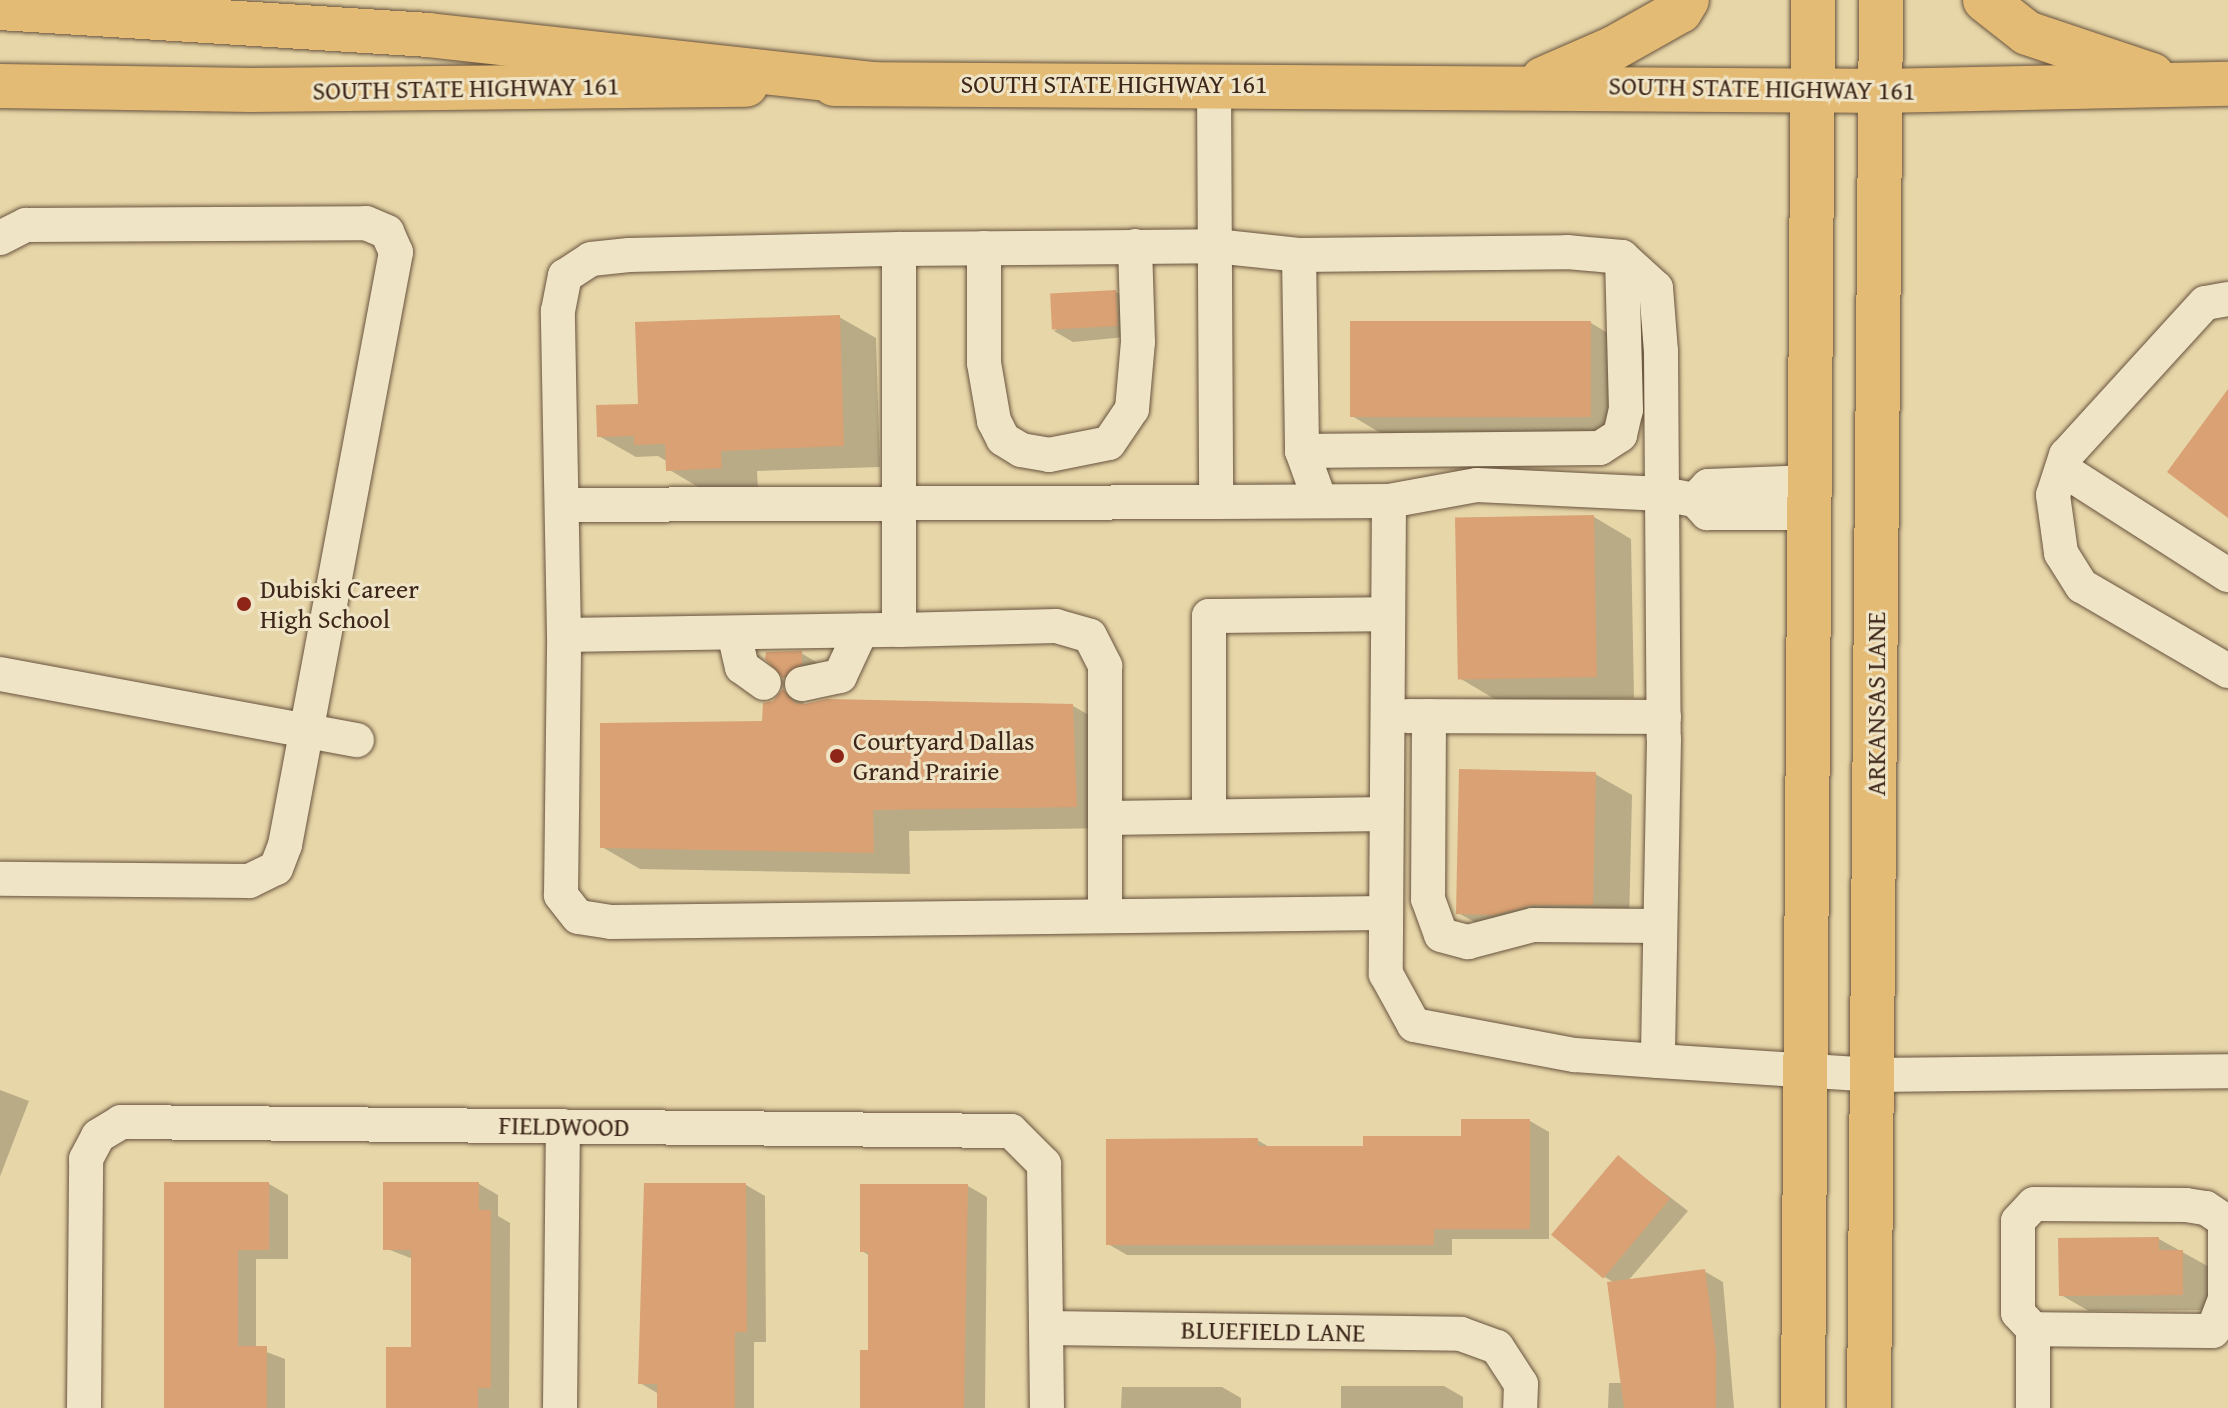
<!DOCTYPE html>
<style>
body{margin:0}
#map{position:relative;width:2228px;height:1408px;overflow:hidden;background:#e7d6a8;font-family:"Gentium Book Plus",serif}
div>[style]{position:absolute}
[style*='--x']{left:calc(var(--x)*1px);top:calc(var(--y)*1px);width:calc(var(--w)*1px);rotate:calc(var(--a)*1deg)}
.shadow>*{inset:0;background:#0003;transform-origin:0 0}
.building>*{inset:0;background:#d9a174;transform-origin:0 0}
.roads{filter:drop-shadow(0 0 2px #68533e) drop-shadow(0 0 2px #68533e)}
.minor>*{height:34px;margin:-17px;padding:0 17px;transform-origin:17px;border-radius:17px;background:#efe4c6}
.major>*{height:44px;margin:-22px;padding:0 22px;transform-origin:22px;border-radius:22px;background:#e4bb74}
.highway>*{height:44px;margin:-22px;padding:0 22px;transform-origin:22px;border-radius:22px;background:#e4bb74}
.dots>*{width:22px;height:22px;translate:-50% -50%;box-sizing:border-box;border:4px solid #efe4c6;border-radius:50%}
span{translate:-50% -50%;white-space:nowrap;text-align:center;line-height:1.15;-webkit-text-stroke:6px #efe4c6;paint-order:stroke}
.street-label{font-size:26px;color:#3e271a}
.poi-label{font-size:26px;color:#3e271a}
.left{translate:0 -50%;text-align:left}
</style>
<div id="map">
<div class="shadow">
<i style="clip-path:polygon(1116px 292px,1135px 303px,1136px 336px,1073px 342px,1054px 331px)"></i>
<i style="clip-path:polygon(839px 317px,876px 338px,880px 467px,757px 471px,758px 489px,705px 491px,668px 469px,668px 462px,658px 456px,636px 457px,599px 436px,640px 406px)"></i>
<i style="clip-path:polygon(1591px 323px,1628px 345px,1628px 438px,1389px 438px,1352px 416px)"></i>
<i style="clip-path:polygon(1594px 517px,1631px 539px,1634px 698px,1498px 701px,1461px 679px)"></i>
<i style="clip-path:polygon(801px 653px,838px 675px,838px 685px,821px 698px,784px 677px)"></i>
<i style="clip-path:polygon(783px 691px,807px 705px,1073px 706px,1110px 727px,1113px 828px,909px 831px,910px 874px,640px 869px,602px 847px,764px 723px)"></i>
<i style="clip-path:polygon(1595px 774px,1632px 795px,1629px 926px,1496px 934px,1458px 913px)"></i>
<i style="left:0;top:1090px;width:31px;height:318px;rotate:21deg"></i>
<i style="clip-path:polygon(1530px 1121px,1549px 1132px,1549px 1239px,1452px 1239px,1452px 1255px,1127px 1255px,1108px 1244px,1257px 1140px,1271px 1148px,1365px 1148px,1463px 1138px)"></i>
<i style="clip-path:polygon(1619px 1158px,1688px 1211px,1627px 1282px,1704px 1271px,1723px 1282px,1734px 1408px,1608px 1408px,1609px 1383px,1623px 1383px,1615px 1283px,1603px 1276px)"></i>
<i style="clip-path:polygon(166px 1184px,269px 1184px,288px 1195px,288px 1259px,256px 1259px,256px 1348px,285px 1359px,285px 1408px,165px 1408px)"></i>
<i style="clip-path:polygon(479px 1184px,498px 1195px,498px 1216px,510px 1223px,509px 1408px,386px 1408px,413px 1349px,413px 1259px,385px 1248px)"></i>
<i style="clip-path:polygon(746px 1185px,765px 1196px,766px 1342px,754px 1342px,754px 1408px,659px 1408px,659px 1394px,640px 1383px)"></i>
<i style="clip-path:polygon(968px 1186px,987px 1197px,985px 1408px,862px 1408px,870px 1352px,870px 1256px,862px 1251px)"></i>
<i style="clip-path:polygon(2159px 1239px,2211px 1268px,2211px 1310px,2089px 1311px,2061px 1295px)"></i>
<i style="clip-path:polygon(1341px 1386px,1444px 1386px,1463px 1397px,1463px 1408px,1341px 1408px)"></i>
<i style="clip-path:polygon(1122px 1387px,1222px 1387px,1241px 1398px,1241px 1408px,1121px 1408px)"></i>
</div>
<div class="building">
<i style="left:1116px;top:290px;width:36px;height:66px;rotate:87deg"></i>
<i style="clip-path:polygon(840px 315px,844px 446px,721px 451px,722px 468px,666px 471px,665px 444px,634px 445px,634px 436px,597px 437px,596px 405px,638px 404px,635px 322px)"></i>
<i style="left:1350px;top:321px;width:241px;height:96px"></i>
<i style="clip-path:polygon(2228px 389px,2228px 518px,2167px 472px)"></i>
<i style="left:1594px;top:515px;width:162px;height:139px;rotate:89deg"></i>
<i style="clip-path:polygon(802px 651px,802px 664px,783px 678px,765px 659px,766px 652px)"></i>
<i style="clip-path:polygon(783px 689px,795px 703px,805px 704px,827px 699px,1073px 704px,1077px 807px,873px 810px,874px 853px,600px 848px,600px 723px,762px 721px,763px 703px,773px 701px)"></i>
<i style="clip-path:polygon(1459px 769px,1596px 772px,1593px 905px,1533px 905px,1494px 915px,1456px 914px)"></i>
<i style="clip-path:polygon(1461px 1119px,1530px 1119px,1530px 1229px,1434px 1229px,1434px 1245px,1106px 1245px,1106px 1139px,1258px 1138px,1258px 1146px,1363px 1146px,1363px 1136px,1461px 1136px)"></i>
<i style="left:1618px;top:1155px;width:68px;height:104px;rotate:40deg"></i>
<i style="clip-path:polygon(164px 1182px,269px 1182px,269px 1250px,238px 1250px,238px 1346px,267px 1346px,267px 1408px,164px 1408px)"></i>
<i style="clip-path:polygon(383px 1182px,479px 1182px,479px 1210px,491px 1210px,491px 1388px,478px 1388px,478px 1408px,386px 1408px,386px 1347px,411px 1347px,411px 1250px,383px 1250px)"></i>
<i style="clip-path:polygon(644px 1183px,746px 1183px,747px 1332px,735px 1332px,735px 1408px,657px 1408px,657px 1384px,638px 1384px)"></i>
<i style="clip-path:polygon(860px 1184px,968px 1184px,964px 1408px,860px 1408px,860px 1350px,868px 1350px,868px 1252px,860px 1252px)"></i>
<i style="clip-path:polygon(2159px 1237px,2159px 1250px,2183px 1250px,2183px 1295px,2059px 1296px,2058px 1238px)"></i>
<i style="clip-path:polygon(1705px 1269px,1716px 1352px,1716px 1408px,1624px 1408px,1607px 1282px)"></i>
</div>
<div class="roads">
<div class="minor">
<i style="--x:1214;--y:84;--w:418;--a:89.7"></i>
<i style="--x:1216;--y:502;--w:173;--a:-0.3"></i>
<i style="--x:1389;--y:501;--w:89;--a:-10.3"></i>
<i style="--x:1477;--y:485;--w:186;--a:2.8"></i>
<i style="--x:1663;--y:494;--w:33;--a:11"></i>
<i style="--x:1695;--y:500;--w:18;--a:47"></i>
<i style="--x:1707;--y:513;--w:104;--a:0"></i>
<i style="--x:0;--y:238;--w:29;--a:-27"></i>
<i style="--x:26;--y:225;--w:340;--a:-0.3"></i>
<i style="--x:366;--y:223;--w:23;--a:23"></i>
<i style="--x:387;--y:232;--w:22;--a:66"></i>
<i style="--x:396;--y:252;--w:603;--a:100.6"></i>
<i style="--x:285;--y:845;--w:25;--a:111"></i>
<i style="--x:276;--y:868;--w:30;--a:154"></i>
<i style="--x:249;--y:881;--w:249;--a:-179.5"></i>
<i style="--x:984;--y:248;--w:115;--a:90"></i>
<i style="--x:984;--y:363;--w:59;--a:80.2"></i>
<i style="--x:994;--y:421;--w:20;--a:63"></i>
<i style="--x:1003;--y:439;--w:21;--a:31"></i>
<i style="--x:1021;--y:450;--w:28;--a:10"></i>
<i style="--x:1049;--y:455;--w:61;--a:-11.3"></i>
<i style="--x:1109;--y:443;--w:41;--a:-55.9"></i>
<i style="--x:1132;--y:409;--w:67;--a:-84.9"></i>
<i style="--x:1138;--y:342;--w:96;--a:-91.8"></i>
<i style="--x:899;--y:249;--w:381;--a:90"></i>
<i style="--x:899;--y:630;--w:157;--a:-1.5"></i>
<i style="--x:1056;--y:626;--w:35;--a:16"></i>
<i style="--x:1090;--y:636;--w:34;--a:63"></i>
<i style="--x:1105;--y:666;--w:250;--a:90"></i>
<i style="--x:1299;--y:255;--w:196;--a:89.1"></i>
<i style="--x:1302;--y:451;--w:53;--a:70.2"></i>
<i style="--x:2228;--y:299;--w:23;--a:170"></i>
<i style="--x:2205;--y:303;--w:206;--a:132.4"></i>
<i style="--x:2066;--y:455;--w:42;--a:108"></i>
<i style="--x:2053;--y:495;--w:59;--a:82.1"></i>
<i style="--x:2061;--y:553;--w:39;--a:58"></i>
<i style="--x:2082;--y:586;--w:169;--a:30.2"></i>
<i style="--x:1302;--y:451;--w:298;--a:-0.6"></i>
<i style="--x:1600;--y:448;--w:24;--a:-33"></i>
<i style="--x:1620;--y:435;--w:26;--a:-77"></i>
<i style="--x:1626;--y:410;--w:153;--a:-91.5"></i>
<i style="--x:2062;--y:469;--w:197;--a:32.6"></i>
<i style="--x:1695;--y:500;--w:19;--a:-47"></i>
<i style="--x:1708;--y:486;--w:103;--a:-2.2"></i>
<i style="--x:1389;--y:501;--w:473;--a:90.4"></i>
<i style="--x:1386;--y:974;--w:58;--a:61.2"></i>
<i style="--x:1414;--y:1025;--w:164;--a:10.6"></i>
<i style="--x:1575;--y:1055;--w:83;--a:4.1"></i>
<i style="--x:562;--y:505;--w:654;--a:-0.26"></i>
<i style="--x:734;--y:633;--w:35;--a:77"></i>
<i style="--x:742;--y:667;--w:27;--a:36"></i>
<i style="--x:564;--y:635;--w:335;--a:-0.9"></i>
<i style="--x:0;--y:674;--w:363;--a:10.5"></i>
<i style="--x:802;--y:684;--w:39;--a:-12"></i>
<i style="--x:840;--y:676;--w:50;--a:-65"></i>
<i style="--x:1408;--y:716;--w:256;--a:0.2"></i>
<i style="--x:1429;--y:716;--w:183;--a:90.3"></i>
<i style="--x:1428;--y:899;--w:38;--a:70"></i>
<i style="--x:1441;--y:935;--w:28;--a:15"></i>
<i style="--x:1468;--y:942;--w:67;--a:-14.7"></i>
<i style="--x:1533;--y:925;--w:127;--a:0.5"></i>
<i style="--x:1209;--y:816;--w:200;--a:-90"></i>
<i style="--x:1209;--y:616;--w:178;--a:-0.6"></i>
<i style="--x:1106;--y:818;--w:280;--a:-0.8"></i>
<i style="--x:1384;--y:913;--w:773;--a:179.33"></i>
<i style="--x:611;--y:922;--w:33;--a:-171"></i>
<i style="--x:578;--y:917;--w:28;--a:-128"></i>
<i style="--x:561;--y:895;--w:260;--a:-89.3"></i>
<i style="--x:564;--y:635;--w:324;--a:-91.1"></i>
<i style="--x:558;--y:311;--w:36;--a:-79"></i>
<i style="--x:565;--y:276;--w:31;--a:-33"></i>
<i style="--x:591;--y:259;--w:38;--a:-6"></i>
<i style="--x:629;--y:255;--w:270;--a:-1.3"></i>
<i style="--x:899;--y:249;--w:316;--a:-0.5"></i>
<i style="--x:1215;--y:246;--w:84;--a:6.1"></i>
<i style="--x:1299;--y:255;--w:268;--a:-0.6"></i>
<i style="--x:1567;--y:252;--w:55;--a:5.2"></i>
<i style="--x:1622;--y:257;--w:46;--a:42.4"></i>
<i style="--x:1656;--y:288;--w:63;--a:85.5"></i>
<i style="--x:1661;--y:351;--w:388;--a:89.6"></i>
<i style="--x:1664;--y:739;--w:322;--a:91.1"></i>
<i style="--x:1658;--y:1061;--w:215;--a:3.7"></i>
<i style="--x:1873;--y:1075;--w:355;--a:-0.6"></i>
<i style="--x:1047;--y:1328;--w:414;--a:0.8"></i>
<i style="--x:1461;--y:1334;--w:38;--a:20"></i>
<i style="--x:1497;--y:1347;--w:44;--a:57"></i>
<i style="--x:1521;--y:1384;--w:24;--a:92"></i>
<i style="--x:84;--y:1408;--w:249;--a:-89.5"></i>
<i style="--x:86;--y:1159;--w:26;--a:-62"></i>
<i style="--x:98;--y:1136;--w:27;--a:-31"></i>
<i style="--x:121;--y:1122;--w:890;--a:0.58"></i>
<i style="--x:1011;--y:1131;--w:47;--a:45"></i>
<i style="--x:1044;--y:1164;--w:244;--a:89.3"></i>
<i style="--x:560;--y:1408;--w:282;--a:-89.4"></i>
<i style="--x:2033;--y:1408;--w:79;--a:-90"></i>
<i style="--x:2033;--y:1329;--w:22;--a:-133"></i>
<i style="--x:2018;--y:1313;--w:92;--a:-90"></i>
<i style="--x:2018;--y:1221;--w:23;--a:-47"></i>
<i style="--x:2034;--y:1204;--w:152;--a:0.4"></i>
<i style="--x:2186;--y:1205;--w:20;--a:9"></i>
<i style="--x:2206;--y:1208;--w:23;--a:34"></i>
<i style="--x:2225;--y:1221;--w:78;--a:90"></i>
<i style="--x:2225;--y:1299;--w:34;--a:111"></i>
<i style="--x:2213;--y:1331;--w:180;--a:-179.4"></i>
</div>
<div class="major">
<i style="--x:1985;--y:0;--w:53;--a:38.2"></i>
<i style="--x:2027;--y:33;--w:132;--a:18.6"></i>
<i style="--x:1543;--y:79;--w:77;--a:-23.6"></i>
<i style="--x:1614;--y:48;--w:76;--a:-29.3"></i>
<i style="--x:1680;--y:11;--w:13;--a:-58"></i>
<i style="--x:834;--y:84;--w:1046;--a:0.38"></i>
<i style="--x:1880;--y:91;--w:348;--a:-1.2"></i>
<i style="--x:0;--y:86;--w:251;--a:0.9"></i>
<i style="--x:251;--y:90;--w:495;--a:-0.6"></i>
<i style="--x:1803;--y:1408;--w:1408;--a:-89.59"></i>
<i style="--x:1869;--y:1408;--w:1408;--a:-89.51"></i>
</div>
<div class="highway">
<i style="--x:0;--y:8;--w:429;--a:3.6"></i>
<i style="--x:428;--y:35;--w:447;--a:6.3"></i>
</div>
</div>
<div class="dots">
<i style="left:244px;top:604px;background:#8f2418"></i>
<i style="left:837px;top:756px;background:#8f2418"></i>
</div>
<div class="street-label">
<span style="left:1114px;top:84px">SOUTH STATE HIGHWAY 161</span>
<span style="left:466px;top:88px;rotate:-1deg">SOUTH STATE HIGHWAY 161</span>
<span style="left:1762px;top:88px;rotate:1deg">SOUTH STATE HIGHWAY 161</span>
<span style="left:1876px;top:704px;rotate:-90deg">ARKANSAS LANE</span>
<span style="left:564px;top:1126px;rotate:1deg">FIELDWOOD</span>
<span style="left:1273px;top:1331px;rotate:1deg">BLUEFIELD LANE</span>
</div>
<div class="poi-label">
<span class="left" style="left:260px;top:604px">Dubiski Career<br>High School</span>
<span class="left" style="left:853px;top:756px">Courtyard Dallas<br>Grand Prairie</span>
</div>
</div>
